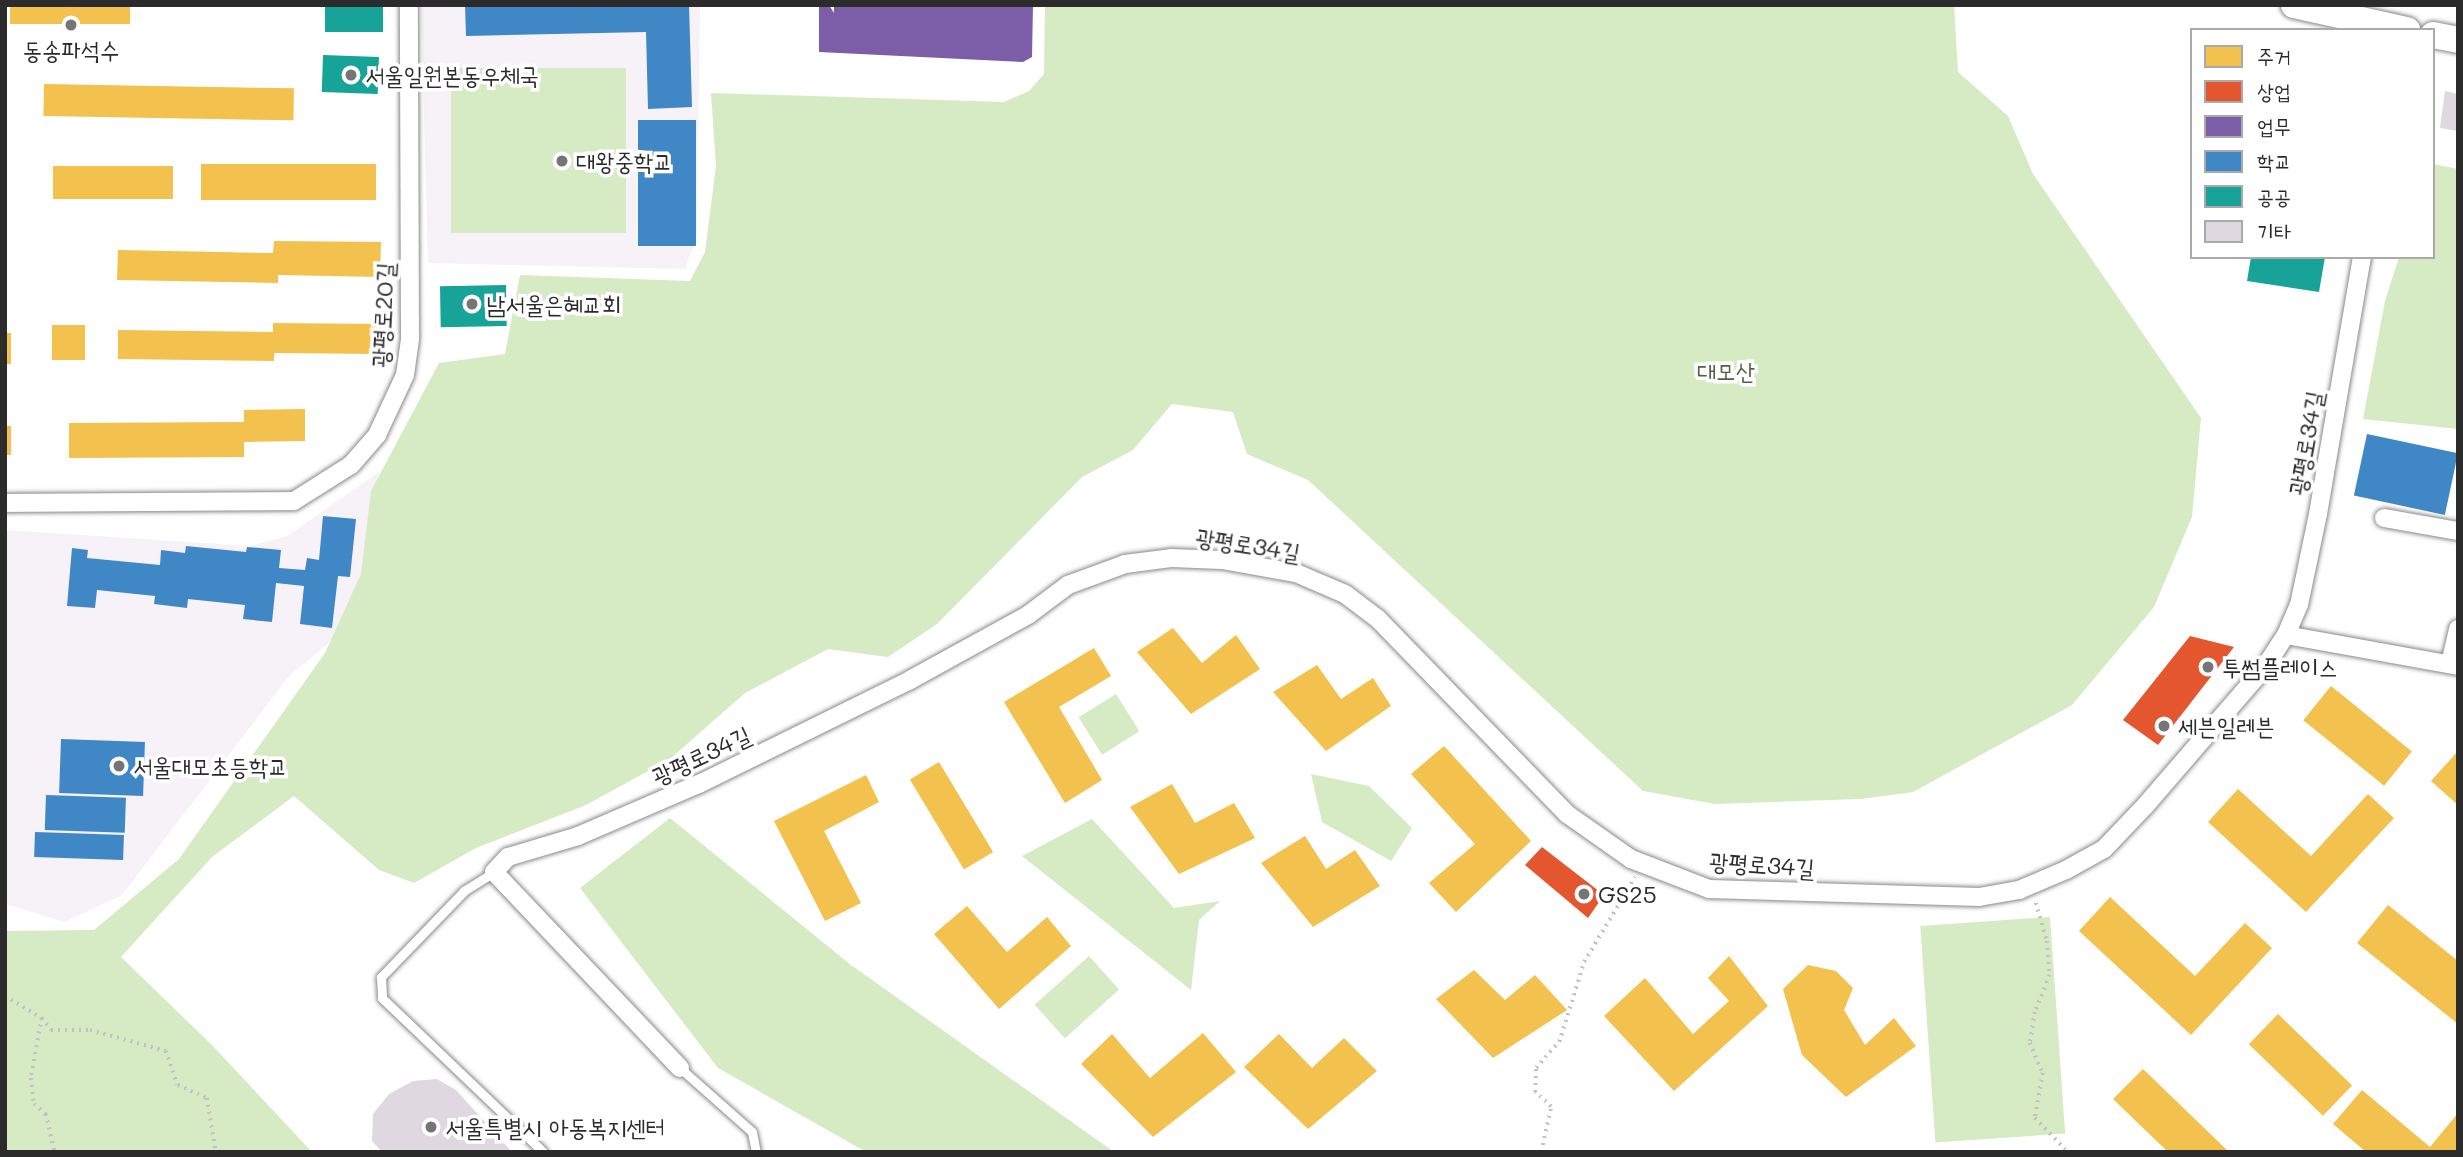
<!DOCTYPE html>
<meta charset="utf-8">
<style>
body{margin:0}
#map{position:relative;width:2463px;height:1157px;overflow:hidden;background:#fff;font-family:Mali,"Poor Story",sans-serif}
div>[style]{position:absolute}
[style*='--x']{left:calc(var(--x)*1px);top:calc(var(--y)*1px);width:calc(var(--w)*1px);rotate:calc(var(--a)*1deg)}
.built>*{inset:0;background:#f7f1f8}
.green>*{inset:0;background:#d6eac4;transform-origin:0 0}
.homes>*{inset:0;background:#f2c14e;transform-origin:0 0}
.shops>*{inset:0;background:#e4572e}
.offices>*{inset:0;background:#7b5ea7}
.schools>*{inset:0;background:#3f88c5;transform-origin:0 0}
.public>*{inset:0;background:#17a398;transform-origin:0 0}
.building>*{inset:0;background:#dfd8e0}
.path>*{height:3.5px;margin-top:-1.75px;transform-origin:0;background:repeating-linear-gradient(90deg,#c2c2c2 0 2px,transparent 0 7px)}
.roads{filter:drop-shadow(0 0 2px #8a8a8a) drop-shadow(0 0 2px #8a8a8a)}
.service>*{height:9px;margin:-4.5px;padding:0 4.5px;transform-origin:4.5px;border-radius:4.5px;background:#fff}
.minor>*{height:18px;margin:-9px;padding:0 9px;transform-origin:9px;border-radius:9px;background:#fff}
.primary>*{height:26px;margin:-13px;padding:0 13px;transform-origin:13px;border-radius:13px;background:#fff}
.dots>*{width:19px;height:19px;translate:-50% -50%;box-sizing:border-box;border:4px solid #fff;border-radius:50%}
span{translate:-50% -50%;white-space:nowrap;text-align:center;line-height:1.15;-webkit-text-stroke:7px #fff;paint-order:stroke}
.poi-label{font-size:24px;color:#2b2b2b}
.left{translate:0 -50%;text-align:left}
.street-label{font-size:24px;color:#2b2b2b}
.park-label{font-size:24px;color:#545f4a}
.frame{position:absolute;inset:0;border:7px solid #2b2b2b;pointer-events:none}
.legend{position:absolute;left:2190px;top:28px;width:245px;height:231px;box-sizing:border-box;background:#fff;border:2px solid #aaa;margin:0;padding:9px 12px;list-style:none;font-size:21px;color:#2b2b2b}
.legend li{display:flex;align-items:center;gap:14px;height:35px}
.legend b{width:35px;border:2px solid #aaa}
</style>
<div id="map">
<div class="built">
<i style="clip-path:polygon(421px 5px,700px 5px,697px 235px,685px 269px,428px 263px)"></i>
<i style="clip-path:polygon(379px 472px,366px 576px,330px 642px,289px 676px,122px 895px,65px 922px,5px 904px,5px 530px,250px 546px,287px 536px)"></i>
</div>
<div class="green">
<i style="clip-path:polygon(1045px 5px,1954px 5px,1958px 72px,2008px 116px,2033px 174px,2201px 418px,2192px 517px,2154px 607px,2072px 705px,1913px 792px,1861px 799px,1715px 804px,1643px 791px,1308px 480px,1247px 454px,1233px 412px,1172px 404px,1133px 450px,1082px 477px,937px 624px,888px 657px,828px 649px,745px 693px,670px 759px,586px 805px,476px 848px,414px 883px,379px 870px,294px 796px,212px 857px,121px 957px,212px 1045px,312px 1152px,5px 1152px,5px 931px,94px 930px,179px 859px,325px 653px,361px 574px,371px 491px,439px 363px,505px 354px,520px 275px,690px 281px,705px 252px,716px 166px,711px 93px,1004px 102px,1029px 91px,1044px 74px)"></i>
<i style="left:626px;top:68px;width:165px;height:175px;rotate:90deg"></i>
<i style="clip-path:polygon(2433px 164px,2458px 169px,2458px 429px,2363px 419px,2385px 301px,2399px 257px,2433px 257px)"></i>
<i style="left:1116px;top:694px;width:44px;height:44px;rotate:58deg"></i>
<i style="clip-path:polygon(1311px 774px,1369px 786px,1412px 828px,1391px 861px,1322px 822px)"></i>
<i style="clip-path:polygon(670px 818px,851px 965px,1114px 1152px,866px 1152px,718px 1068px,580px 888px)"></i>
<i style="clip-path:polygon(1092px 819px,1174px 908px,1220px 901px,1199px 920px,1191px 990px,1022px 856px)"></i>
<i style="left:2050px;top:917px;width:217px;height:130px;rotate:86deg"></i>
<i style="left:1089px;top:956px;width:45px;height:73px;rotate:48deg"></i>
</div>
<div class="homes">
<i style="left:10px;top:5px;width:120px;height:19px"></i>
<i style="left:44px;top:84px;width:250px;height:32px;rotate:1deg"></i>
<i style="left:201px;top:164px;width:175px;height:36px"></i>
<i style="left:53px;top:166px;width:120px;height:33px"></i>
<i style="clip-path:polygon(274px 241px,381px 242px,380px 277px,278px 275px,278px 283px,117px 280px,118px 250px,273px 253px)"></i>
<i style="clip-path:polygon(273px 323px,382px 324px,382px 354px,274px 353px,274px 361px,118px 359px,118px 330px,273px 332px)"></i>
<i style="left:52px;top:325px;width:33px;height:35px"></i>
<i style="left:5px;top:333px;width:6px;height:31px"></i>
<i style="clip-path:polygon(305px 409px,305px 441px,244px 442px,244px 457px,69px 458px,69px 423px,244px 422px,244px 410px)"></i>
<i style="left:5px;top:426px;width:6px;height:29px"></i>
<i style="clip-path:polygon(1173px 628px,1202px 663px,1236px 635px,1260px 669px,1191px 714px,1137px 652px)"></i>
<i style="clip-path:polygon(1094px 648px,1111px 676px,1059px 707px,1102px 780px,1065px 803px,1004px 702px)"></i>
<i style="clip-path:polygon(1317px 665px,1341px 699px,1373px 678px,1391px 706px,1326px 751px,1273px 692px)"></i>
<i style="left:2331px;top:686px;width:104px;height:44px;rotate:39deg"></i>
<i style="clip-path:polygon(1444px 746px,1531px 841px,1456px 912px,1429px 883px,1475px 844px,1411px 774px)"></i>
<i style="clip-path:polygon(2458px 751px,2458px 805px,2431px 781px)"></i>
<i style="left:939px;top:762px;width:105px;height:34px;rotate:59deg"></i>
<i style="clip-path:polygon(866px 775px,879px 802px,824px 831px,861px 903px,825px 921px,774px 821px)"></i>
<i style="clip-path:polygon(1172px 784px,1195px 823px,1234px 803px,1255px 838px,1179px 874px,1130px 807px)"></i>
<i style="clip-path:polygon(2238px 789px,2311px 856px,2368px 794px,2394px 818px,2306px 912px,2208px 822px)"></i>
<i style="clip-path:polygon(1305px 836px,1326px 869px,1355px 850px,1380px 886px,1313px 927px,1261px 863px)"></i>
<i style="clip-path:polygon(2110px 897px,2195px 976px,2245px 923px,2272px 948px,2191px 1035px,2079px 931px)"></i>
<i style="clip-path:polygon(2388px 905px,2458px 961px,2458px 1024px,2357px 943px)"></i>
<i style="clip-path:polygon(967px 906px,1007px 952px,1047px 917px,1071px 946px,999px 1009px,934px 934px)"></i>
<i style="clip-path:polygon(1729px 956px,1768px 1006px,1674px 1091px,1604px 1016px,1645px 978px,1693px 1034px,1729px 1001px,1708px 978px)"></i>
<i style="clip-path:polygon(1808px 965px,1836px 971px,1853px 988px,1844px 1010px,1865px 1045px,1894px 1018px,1916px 1046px,1846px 1097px,1802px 1055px,1783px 989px)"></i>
<i style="clip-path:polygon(1474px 970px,1505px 1000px,1535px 975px,1567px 1010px,1493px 1058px,1436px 999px)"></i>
<i style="left:2278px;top:1014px;width:103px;height:42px;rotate:44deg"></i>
<i style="clip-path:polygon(1203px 1033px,1236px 1072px,1153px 1137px,1081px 1064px,1112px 1034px,1150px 1078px)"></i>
<i style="clip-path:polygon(1279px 1034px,1312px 1068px,1344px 1038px,1377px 1071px,1308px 1129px,1244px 1067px)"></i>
<i style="clip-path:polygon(2143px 1069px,2229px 1152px,2168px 1152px,2113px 1099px)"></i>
<i style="clip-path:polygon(2362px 1090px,2430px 1147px,2458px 1113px,2458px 1152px,2366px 1152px,2333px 1124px)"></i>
</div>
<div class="shops">
<i style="clip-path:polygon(2190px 636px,2234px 647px,2158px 745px,2123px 720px)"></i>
<i style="clip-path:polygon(1542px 847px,1604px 895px,1588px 918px,1525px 865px)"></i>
</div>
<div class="offices">
<i style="clip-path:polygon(819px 5px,829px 5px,834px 13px,834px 5px,1033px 5px,1032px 57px,1023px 62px,819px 52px)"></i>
</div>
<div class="schools">
<i style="clip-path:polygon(465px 5px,689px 5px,692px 107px,648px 109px,646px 32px,466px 36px)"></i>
<i style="left:638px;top:120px;width:58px;height:126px"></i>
<i style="left:2367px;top:434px;width:93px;height:63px;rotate:12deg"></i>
<i style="clip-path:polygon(323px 516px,356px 519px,350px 577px,338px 576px,332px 628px,300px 624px,304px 586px,276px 583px,272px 622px,243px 619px,245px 605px,188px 599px,187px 608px,154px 604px,155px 596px,97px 590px,95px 608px,67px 606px,72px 548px,88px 550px,87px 558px,160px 565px,161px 550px,185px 553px,186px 546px,246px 552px,247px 547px,281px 550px,279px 568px,305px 570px,307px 558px,319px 560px)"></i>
<i style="left:61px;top:739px;width:84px;height:54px;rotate:2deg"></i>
<i style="left:46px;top:795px;width:80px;height:35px;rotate:2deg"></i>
<i style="left:35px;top:832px;width:89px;height:25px;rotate:2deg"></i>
</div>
<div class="public">
<i style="left:325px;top:5px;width:58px;height:27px"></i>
<i style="left:379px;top:57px;width:37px;height:56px;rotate:92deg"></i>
<i style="clip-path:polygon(2251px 257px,2325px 257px,2319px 292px,2247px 281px)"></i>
<i style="left:506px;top:285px;width:41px;height:66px;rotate:89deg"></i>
</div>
<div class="building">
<i style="clip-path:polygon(2445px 91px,2458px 94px,2458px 131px,2440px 128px)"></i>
<i style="clip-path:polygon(437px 1079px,456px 1090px,512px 1152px,382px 1152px,372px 1141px,373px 1114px,389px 1094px,413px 1081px)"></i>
</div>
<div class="path">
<i style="--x:2036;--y:903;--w:40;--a:74"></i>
<i style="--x:2047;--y:941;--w:34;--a:85"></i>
<i style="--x:2050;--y:975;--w:40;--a:112"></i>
<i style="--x:2035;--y:1012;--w:31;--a:99"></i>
<i style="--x:2030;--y:1043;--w:33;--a:67"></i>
<i style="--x:2043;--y:1073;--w:46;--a:100.1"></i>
<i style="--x:2035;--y:1118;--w:47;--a:45.9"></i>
<i style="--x:5;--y:996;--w:43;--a:30.7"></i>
<i style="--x:42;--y:1018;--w:61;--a:100.4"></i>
<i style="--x:31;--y:1078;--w:26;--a:83"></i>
<i style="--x:34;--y:1104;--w:16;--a:40"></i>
<i style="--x:46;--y:1114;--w:39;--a:77"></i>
<i style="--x:42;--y:1018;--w:15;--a:53"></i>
<i style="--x:51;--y:1030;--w:39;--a:0"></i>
<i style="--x:90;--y:1030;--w:79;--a:15.4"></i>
<i style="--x:166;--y:1051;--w:36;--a:71"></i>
<i style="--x:178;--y:1085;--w:32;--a:24"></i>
<i style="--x:207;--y:1098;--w:55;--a:80.5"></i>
<i style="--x:1541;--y:1152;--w:46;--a:-77.5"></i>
<i style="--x:1551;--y:1107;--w:22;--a:-137"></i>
<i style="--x:1535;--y:1092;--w:24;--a:-88"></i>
<i style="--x:1536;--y:1068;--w:35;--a:-49"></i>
<i style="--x:1559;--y:1042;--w:84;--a:-72.6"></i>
<i style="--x:1584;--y:962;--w:99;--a:-59"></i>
</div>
<div class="roads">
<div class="service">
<i style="--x:494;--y:872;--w:36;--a:148"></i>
<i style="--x:464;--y:891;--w:120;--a:134"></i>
<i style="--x:381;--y:977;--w:21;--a:87"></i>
<i style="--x:382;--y:998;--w:223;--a:43.7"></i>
<i style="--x:680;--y:1068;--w:96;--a:41.6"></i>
<i style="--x:752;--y:1132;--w:20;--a:79"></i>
</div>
<div class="minor">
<i style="--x:5;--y:503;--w:289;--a:-0.4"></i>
<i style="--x:294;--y:501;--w:67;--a:-32.3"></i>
<i style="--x:351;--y:465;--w:40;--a:-49"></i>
<i style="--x:377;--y:435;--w:66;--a:-65"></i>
<i style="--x:405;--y:375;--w:37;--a:-82"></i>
<i style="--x:410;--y:338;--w:333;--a:-90.2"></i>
<i style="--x:2384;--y:518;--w:75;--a:10"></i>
<i style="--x:2286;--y:635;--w:175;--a:10.2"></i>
<i style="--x:2450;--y:664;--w:36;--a:-77"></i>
<i style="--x:680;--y:1068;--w:270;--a:-133.5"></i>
<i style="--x:494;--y:872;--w:21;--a:-47"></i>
<i style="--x:508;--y:857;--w:73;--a:-16.7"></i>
<i style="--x:578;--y:836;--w:132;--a:-23.3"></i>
<i style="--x:699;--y:784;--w:235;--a:-26.2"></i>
<i style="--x:910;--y:680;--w:135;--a:-28.8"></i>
<i style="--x:1028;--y:615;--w:50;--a:-36.9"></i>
<i style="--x:1068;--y:585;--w:61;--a:-20.2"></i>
<i style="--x:1125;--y:564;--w:46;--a:-7.4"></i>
<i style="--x:1171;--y:558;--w:51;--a:2.2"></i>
<i style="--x:1222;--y:560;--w:75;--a:10"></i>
<i style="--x:1296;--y:573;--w:53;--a:23.2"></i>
<i style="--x:1345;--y:594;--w:41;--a:37.1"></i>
<i style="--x:1378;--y:619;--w:272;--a:45.9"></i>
<i style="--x:1567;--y:814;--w:78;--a:35.1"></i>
<i style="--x:1631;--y:859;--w:84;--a:21"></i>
<i style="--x:1709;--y:889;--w:270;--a:1.7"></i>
<i style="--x:1979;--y:897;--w:41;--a:-9.9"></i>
<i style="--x:2019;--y:890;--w:51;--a:-23.1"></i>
<i style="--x:2066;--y:870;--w:43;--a:-28.9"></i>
<i style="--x:2104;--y:849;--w:59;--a:-46.4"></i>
<i style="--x:2145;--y:806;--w:184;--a:-49.2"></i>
<i style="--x:2265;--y:667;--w:38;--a:-57"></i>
<i style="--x:2286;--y:635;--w:33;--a:-67"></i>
<i style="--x:2299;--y:605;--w:93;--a:-78.2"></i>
<i style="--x:2318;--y:514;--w:261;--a:-80.3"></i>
</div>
<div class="primary">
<i style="--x:2294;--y:5;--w:116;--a:12.5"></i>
<i style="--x:2433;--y:35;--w:25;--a:11"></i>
</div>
</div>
<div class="dots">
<i style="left:71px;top:25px;background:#757575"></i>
<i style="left:351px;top:75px;background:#757575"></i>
<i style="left:562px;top:161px;background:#757575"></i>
<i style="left:472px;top:304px;background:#757575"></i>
<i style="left:2208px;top:667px;background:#757575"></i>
<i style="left:2164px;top:726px;background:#757575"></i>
<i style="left:119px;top:766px;background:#757575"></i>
<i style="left:1584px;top:894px;background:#757575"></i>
<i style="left:431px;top:1127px;background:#757575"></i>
</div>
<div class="poi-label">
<span style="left:71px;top:50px">동송파석수</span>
<span class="left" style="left:365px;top:75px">서울일원본동우체국</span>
<span class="left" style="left:576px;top:161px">대왕중학교</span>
<span class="left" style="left:486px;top:304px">남서울은혜교회</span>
<span class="left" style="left:2222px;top:667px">투썸플레이스</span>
<span class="left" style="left:2178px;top:726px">세븐일레븐</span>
<span class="left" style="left:133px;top:766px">서울대모초등학교</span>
<span class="left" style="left:1598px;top:894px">GS25</span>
<span class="left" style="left:445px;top:1127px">서울특별시 아동복지센터</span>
</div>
<div class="street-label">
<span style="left:382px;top:315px;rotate:-87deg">광평로20길</span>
<span style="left:2305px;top:443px;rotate:-80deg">광평로34길</span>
<span style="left:1248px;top:544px;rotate:9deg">광평로34길</span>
<span style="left:701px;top:755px;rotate:-25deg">광평로34길</span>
<span style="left:1762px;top:864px;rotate:4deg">광평로34길</span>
</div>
<div class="park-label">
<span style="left:1726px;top:371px">대모산</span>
</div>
<div class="frame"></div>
<ul class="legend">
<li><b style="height:19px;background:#f2c14e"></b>주거</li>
<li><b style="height:19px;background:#e4572e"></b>상업</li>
<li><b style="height:19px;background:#7b5ea7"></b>업무</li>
<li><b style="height:19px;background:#3f88c5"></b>학교</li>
<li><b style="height:19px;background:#17a398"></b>공공</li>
<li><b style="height:19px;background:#dfd8e0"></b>기타</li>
</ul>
</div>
